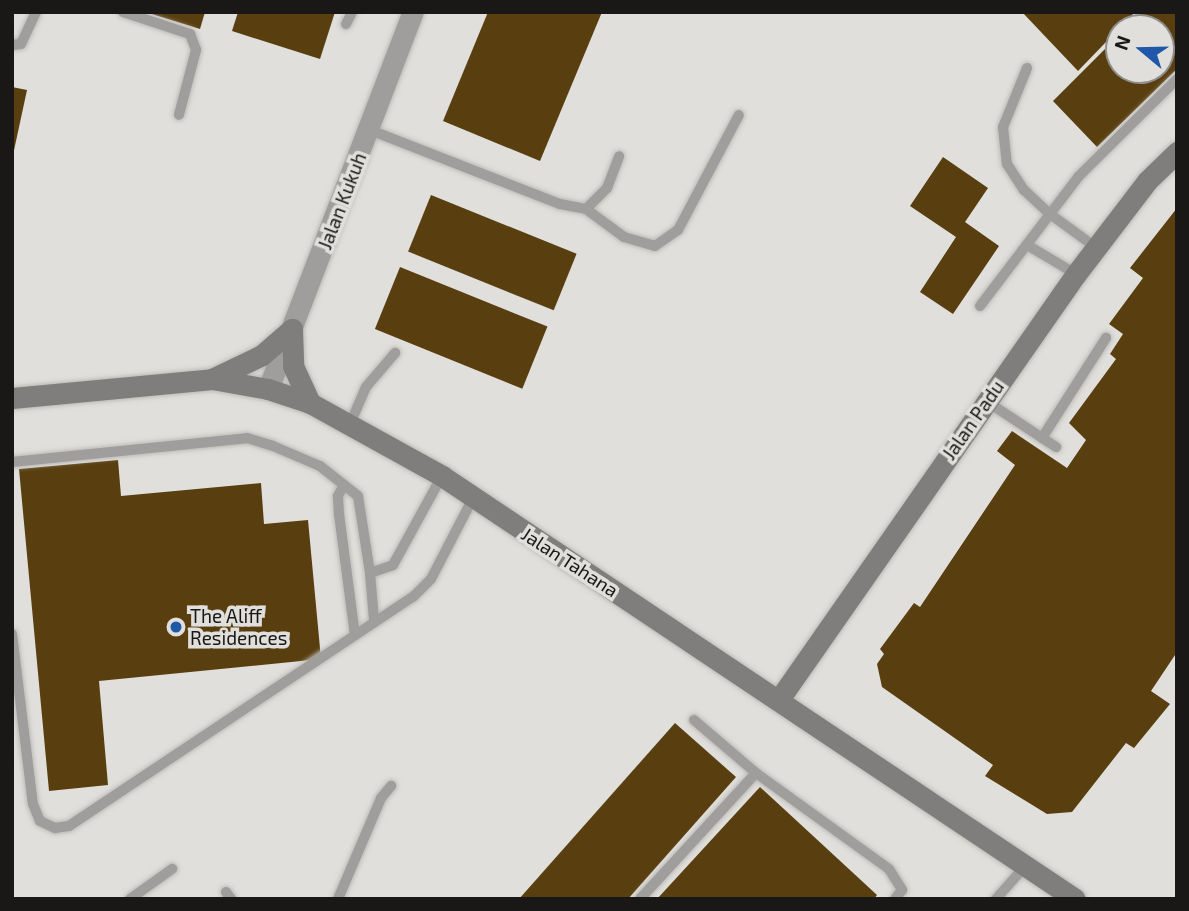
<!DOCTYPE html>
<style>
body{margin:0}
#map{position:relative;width:1189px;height:911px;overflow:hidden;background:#e1dfdb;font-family:"Exo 2",sans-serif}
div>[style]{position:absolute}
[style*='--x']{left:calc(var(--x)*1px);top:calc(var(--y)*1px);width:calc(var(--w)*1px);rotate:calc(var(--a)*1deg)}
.building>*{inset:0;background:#593f0f;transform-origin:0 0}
.roads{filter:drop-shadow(0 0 2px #bdbbb8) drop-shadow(0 0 2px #bdbbb8)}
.lane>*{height:10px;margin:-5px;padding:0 5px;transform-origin:5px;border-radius:5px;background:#9f9e9c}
.street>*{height:21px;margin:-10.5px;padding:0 10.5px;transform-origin:10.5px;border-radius:10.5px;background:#9f9e9c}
.secondary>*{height:21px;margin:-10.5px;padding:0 10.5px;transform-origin:10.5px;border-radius:10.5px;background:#807e7c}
.dots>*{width:19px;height:19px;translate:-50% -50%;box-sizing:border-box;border:4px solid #e1dfdb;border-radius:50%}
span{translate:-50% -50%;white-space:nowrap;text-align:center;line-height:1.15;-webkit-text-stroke:7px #e1dfdb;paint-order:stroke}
.street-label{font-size:19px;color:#191817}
.poi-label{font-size:19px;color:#191817}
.left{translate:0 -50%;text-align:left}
.frame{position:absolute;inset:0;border:14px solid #191817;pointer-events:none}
.north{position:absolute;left:1105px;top:14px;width:70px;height:70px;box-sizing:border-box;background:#e1dfdb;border:2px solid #918f8d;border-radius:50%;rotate:289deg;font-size:19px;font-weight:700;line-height:28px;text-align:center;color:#191817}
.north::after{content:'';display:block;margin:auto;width:24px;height:32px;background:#1f57a9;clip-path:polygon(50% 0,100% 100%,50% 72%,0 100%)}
</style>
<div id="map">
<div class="building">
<i style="clip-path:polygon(145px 12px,205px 12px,200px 29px)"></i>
<i style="clip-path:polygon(238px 12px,335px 12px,320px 59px,232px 31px)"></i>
<i style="clip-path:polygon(488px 12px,602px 12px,540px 161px,443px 121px)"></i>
<i style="clip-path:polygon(1022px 12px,1135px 12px,1078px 71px)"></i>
<i style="clip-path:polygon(1143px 12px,1177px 12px,1177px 69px,1097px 147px,1053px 101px,1119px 35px,1119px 70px,1161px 70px,1161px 28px,1126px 28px)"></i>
<i style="clip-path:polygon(12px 87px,27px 90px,13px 155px,12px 155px)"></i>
<i style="clip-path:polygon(943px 157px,988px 188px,965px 222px,999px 246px,953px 314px,920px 292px,956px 237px,910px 206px)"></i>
<i style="left:431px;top:195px;width:157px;height:61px;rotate:22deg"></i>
<i style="clip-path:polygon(1177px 208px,1177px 652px,1151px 691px,1170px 704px,1134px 748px,1126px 743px,1072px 812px,1047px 814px,985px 776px,993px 765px,882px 687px,877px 664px,884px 654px,880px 649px,914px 603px,920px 607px,1015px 465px,997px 451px,1012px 431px,1067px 468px,1086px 440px,1069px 423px,1116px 359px,1110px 354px,1123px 334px,1109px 324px,1143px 278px,1130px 268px)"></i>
<i style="left:400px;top:267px;width:159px;height:67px;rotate:22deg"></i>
<i style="clip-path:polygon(118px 460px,121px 496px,261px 483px,264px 524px,308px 520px,321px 659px,99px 681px,108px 785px,49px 791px,19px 469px)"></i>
<i style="clip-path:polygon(675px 723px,736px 777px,628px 899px,519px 899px)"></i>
<i style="clip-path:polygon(760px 787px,877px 895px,874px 899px,657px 899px)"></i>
</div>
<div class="roads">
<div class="lane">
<i style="--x:123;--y:12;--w:71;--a:18.2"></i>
<i style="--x:190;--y:34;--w:17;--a:69"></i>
<i style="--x:196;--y:50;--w:67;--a:104.7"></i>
<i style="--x:346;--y:24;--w:13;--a:-63"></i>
<i style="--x:12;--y:45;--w:9;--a:-6"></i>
<i style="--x:21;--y:44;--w:35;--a:-65"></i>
<i style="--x:1027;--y:68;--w:64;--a:112.1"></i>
<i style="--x:1003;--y:127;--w:37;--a:84"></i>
<i style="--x:1007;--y:164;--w:31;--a:57"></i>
<i style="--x:1024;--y:190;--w:35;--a:43"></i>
<i style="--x:1050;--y:214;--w:59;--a:36.1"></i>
<i style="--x:370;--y:130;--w:204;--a:21.3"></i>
<i style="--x:560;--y:204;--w:26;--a:11"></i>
<i style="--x:586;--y:209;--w:30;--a:-45"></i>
<i style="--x:607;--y:188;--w:34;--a:-69"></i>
<i style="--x:586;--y:209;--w:47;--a:36.4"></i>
<i style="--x:624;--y:237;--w:32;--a:16"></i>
<i style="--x:655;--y:246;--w:28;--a:-35"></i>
<i style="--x:678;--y:230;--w:130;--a:-62.1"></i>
<i style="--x:1027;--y:245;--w:57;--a:30.6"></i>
<i style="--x:980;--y:306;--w:163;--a:-52.7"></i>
<i style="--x:1079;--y:176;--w:138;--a:-44.7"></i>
<i style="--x:986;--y:401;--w:84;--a:33.3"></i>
<i style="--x:350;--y:424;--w:40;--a:-66.6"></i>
<i style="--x:366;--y:387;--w:45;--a:-49.5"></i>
<i style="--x:1042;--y:438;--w:119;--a:-57.4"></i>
<i style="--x:12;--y:462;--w:236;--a:-5.8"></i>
<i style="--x:247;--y:438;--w:27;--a:17"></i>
<i style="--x:273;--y:446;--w:51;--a:23.1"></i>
<i style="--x:320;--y:466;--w:48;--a:38.3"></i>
<i style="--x:358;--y:496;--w:78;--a:81.1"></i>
<i style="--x:370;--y:573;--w:24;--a:-19"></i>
<i style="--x:393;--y:565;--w:102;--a:-61.2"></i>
<i style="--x:344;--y:485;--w:13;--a:119"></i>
<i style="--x:338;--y:496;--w:18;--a:87"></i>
<i style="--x:339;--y:514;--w:122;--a:82.5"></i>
<i style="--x:370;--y:573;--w:47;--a:85.1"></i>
<i style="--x:12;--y:634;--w:171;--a:83"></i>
<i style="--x:33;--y:804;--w:18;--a:68"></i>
<i style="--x:40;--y:821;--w:17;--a:25"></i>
<i style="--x:55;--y:828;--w:14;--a:-8"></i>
<i style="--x:69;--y:826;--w:413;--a:-33.7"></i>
<i style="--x:413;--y:597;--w:25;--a:-45"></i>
<i style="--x:431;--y:579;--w:91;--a:-62.6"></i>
<i style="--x:694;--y:720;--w:82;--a:40.5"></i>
<i style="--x:756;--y:773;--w:164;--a:35.8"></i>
<i style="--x:889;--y:869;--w:25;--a:58"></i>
<i style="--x:902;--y:890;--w:11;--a:128"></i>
<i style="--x:226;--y:892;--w:9;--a:54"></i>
<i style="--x:130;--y:899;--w:52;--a:-35.5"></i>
<i style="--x:338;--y:899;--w:110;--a:-66.9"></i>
<i style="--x:381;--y:798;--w:16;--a:-50"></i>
<i style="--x:640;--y:899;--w:171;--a:-47.4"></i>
<i style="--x:996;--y:899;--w:45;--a:-48.6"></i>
</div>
<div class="street">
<i style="--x:268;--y:389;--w:404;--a:-69"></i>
</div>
<div class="secondary">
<i style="--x:292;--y:329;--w:37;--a:88"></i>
<i style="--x:293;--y:366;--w:41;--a:65.3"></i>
<i style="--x:212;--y:379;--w:55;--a:-25.6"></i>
<i style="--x:262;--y:355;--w:40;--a:-41"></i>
<i style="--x:12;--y:398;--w:201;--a:-5.4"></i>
<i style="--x:212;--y:379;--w:57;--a:10.1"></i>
<i style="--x:268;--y:389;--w:44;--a:18.4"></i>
<i style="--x:310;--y:403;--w:151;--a:28.9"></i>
<i style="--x:442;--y:476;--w:761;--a:33.75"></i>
<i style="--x:780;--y:698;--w:517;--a:-55.08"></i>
<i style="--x:1076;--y:274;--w:117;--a:-52.6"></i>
<i style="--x:1147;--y:181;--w:42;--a:-44"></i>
</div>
</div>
<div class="dots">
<i style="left:176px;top:627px;background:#1f57a9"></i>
</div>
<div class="street-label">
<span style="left:342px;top:201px;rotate:-69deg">Jalan Kukuh</span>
<span style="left:973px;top:420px;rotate:-55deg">Jalan Padu</span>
<span style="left:570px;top:562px;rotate:33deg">Jalan Tahana</span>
</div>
<div class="poi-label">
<span class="left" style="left:190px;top:627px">The Aliff<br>Residences</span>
</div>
<div class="frame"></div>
<div class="north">N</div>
</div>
